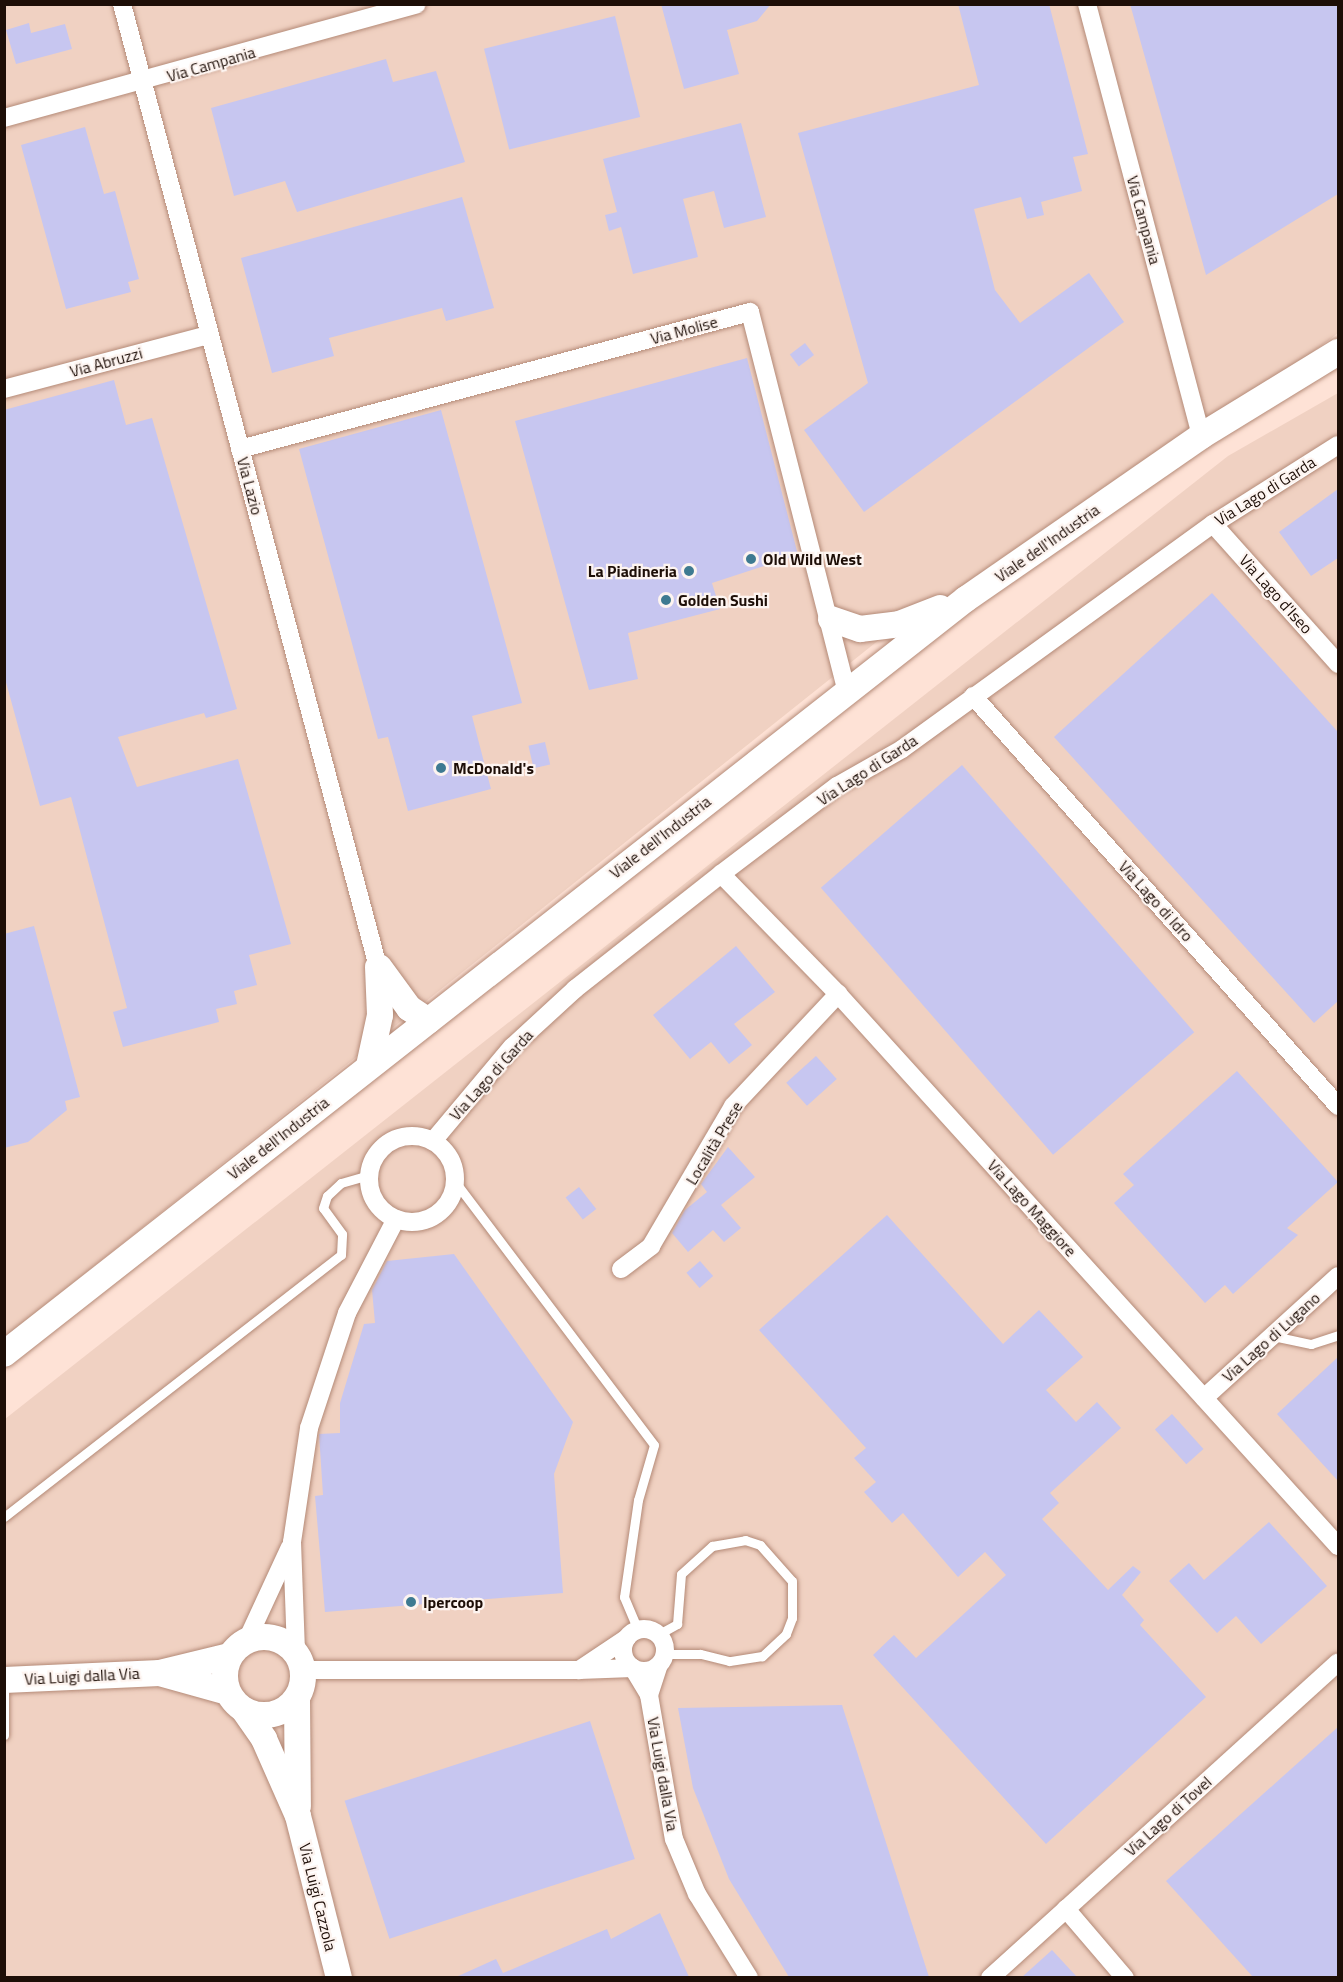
<!DOCTYPE html>
<meta charset="utf-8">
<style>
body{margin:0}
#map{position:relative;width:1343px;height:1982px;overflow:hidden;background:#fee2d6;font-family:"Titillium Web",sans-serif}
div>[style]{position:absolute}
[style*='--x']{left:calc(var(--x)*1px);top:calc(var(--y)*1px);width:calc(var(--w)*1px);rotate:calc(var(--a)*1deg)}
.built>*{inset:0;background:#f0d1c2}
.building>*{inset:0;background:#c7c6f0;transform-origin:0 0}
.roads{filter:drop-shadow(0 0 2px #b48a77) drop-shadow(0 0 2px #b48a77)}
.lane>*{height:9px;margin:-4.5px;padding:0 4.5px;transform-origin:4.5px;border-radius:4.5px;background:#fff}
.street>*{height:18px;margin:-9px;padding:0 9px;transform-origin:9px;border-radius:9px;background:#fff}
.street>.ring{margin:-9px;padding:0;box-sizing:content-box;background:none;border:18px solid #fff;border-radius:50%}
.secondary>*{height:26px;margin:-13px;padding:0 13px;transform-origin:13px;border-radius:13px;background:#fff}
.secondary>.ring{margin:-13px;padding:0;box-sizing:content-box;background:none;border:26px solid #fff;border-radius:50%}
.dots>*{width:16px;height:16px;translate:-50% -50%;box-sizing:border-box;border:3px solid #fdf4f0;border-radius:50%}
span{translate:-50% -50%;white-space:nowrap;text-align:center;line-height:1.15;-webkit-text-stroke:4.5px #fdf4f0;paint-order:stroke}
.street-label{font-size:16px;color:#1d0e07}
.poi-label{font-size:16px;color:#1d0e07;font-weight:700}
.left{translate:0 -50%;text-align:left}
.right{translate:-100% -50%;text-align:right}
.frame{position:absolute;inset:0;border:6px solid #1d0e07;pointer-events:none}
</style>
<div id="map">
<div class="built">
<i style="clip-path:polygon(5px 5px,1338px 5px,1338px 333px,1201px 436px,966px 599px,899px 624px,5px 1337px)"></i>
<i style="clip-path:polygon(1338px 393px,1338px 1977px,5px 1978px,5px 1419px,1228px 456px)"></i>
</div>
<div class="building">
<i style="clip-path:polygon(661px 4px,771px 4px,757px 21px,727px 30px,739px 74px,684px 89px)"></i>
<i style="clip-path:polygon(958px 4px,1049px 4px,1088px 154px,1073px 157px,1082px 191px,1041px 202px,1044px 215px,1027px 219px,1021px 197px,974px 209px,995px 290px,1020px 323px,1089px 273px,1124px 322px,864px 512px,804px 430px,868px 383px,798px 133px,979px 85px)"></i>
<i style="clip-path:polygon(1130px 4px,1338px 4px,1338px 194px,1206px 275px)"></i>
<i style="left:615px;top:16px;width:104px;height:135px;rotate:76deg"></i>
<i style="clip-path:polygon(29px 23px,31px 33px,65px 24px,72px 49px,16px 64px,6px 30px)"></i>
<i style="clip-path:polygon(386px 59px,393px 82px,436px 71px,465px 162px,297px 212px,285px 181px,234px 196px,211px 108px)"></i>
<i style="clip-path:polygon(741px 123px,766px 217px,724px 228px,714px 191px,683px 199px,698px 257px,633px 274px,621px 227px,609px 231px,605px 215px,617px 212px,603px 159px)"></i>
<i style="clip-path:polygon(85px 127px,104px 194px,115px 191px,139px 279px,128px 282px,131px 292px,66px 309px,21px 145px)"></i>
<i style="clip-path:polygon(462px 197px,494px 308px,446px 321px,442px 308px,329px 338px,334px 356px,272px 373px,241px 258px)"></i>
<i style="left:805px;top:343px;width:15px;height:19px;rotate:53deg"></i>
<i style="clip-path:polygon(747px 358px,798px 555px,712px 583px,720px 609px,628px 633px,638px 679px,589px 690px,515px 421px)"></i>
<i style="clip-path:polygon(114px 380px,126px 425px,152px 418px,237px 709px,206px 718px,204px 713px,118px 737px,137px 787px,238px 759px,291px 944px,249px 955px,257px 985px,234px 991px,237px 1004px,216px 1009px,219px 1022px,123px 1047px,113px 1012px,127px 1008px,71px 797px,40px 806px,4px 675px,4px 410px)"></i>
<i style="clip-path:polygon(441px 410px,522px 703px,472px 716px,491px 789px,408px 811px,388px 737px,378px 739px,299px 449px)"></i>
<i style="clip-path:polygon(1338px 489px,1338px 558px,1311px 576px,1279px 532px)"></i>
<i style="clip-path:polygon(1212px 593px,1338px 732px,1338px 1001px,1314px 1023px,1054px 737px)"></i>
<i style="left:545px;top:742px;width:23px;height:17px;rotate:77deg"></i>
<i style="left:962px;top:765px;width:354px;height:187px;rotate:49deg"></i>
<i style="clip-path:polygon(34px 926px,80px 1097px,65px 1101px,67px 1110px,28px 1142px,4px 1148px,4px 934px)"></i>
<i style="clip-path:polygon(736px 946px,775px 992px,734px 1024px,752px 1045px,729px 1064px,711px 1042px,690px 1059px,653px 1015px)"></i>
<i style="left:816px;top:1056px;width:31px;height:40px;rotate:48deg"></i>
<i style="clip-path:polygon(1237px 1071px,1338px 1182px,1287px 1228px,1298px 1235px,1233px 1294px,1225px 1285px,1205px 1303px,1114px 1203px,1134px 1185px,1123px 1174px)"></i>
<i style="clip-path:polygon(728px 1147px,755px 1177px,721px 1205px,741px 1228px,724px 1242px,713px 1230px,688px 1252px,672px 1233px,685px 1210px,707px 1192px,701px 1184px)"></i>
<i style="left:579px;top:1187px;width:28px;height:17px;rotate:52deg"></i>
<i style="clip-path:polygon(887px 1215px,1003px 1344px,1039px 1310px,1083px 1357px,1046px 1390px,1076px 1422px,1097px 1402px,1121px 1428px,1050px 1493px,1059px 1503px,1042px 1519px,1108px 1590px,1133px 1566px,1141px 1572px,1122px 1595px,1144px 1620px,1140px 1625px,1206px 1697px,1046px 1844px,873px 1655px,894px 1635px,916px 1658px,1006px 1575px,985px 1552px,958px 1577px,903px 1513px,892px 1523px,864px 1492px,876px 1482px,854px 1458px,866px 1448px,759px 1330px)"></i>
<i style="clip-path:polygon(454px 1254px,573px 1422px,554px 1474px,563px 1593px,325px 1612px,315px 1496px,323px 1495px,319px 1434px,340px 1433px,340px 1403px,364px 1324px,375px 1323px,372px 1290px,387px 1261px)"></i>
<i style="left:700px;top:1261px;width:20px;height:18px;rotate:49deg"></i>
<i style="clip-path:polygon(1338px 1357px,1338px 1481px,1277px 1414px)"></i>
<i style="left:1172px;top:1414px;width:47px;height:23px;rotate:48deg"></i>
<i style="clip-path:polygon(1269px 1522px,1327px 1586px,1261px 1644px,1236px 1616px,1217px 1633px,1169px 1581px,1189px 1563px,1204px 1580px)"></i>
<i style="clip-path:polygon(842px 1705px,929px 1977px,789px 1977px,729px 1879px,693px 1788px,678px 1708px)"></i>
<i style="left:590px;top:1721px;width:145px;height:258px;rotate:72deg"></i>
<i style="clip-path:polygon(1338px 1727px,1338px 1977px,1253px 1977px,1166px 1881px)"></i>
<i style="clip-path:polygon(660px 1913px,689px 1977px,456px 1977px,496px 1959px,503px 1973px,607px 1929px,611px 1939px)"></i>
<i style="clip-path:polygon(1052px 1950px,1077px 1977px,1022px 1977px)"></i>
</div>
<div class="roads">
<div class="lane">
<i style="--x:456;--y:1183;--w:328;--a:52.9"></i>
<i style="--x:654;--y:1445;--w:57;--a:106.2"></i>
<i style="--x:638;--y:1500;--w:98;--a:98.2"></i>
<i style="--x:624;--y:1597;--w:36;--a:67"></i>
<i style="--x:1273;--y:1336;--w:39;--a:12"></i>
<i style="--x:1311;--y:1344;--w:28;--a:-18"></i>
<i style="--x:4;--y:1517;--w:427;--a:-37.9"></i>
<i style="--x:341;--y:1255;--w:21;--a:-87"></i>
<i style="--x:342;--y:1234;--w:32;--a:-126"></i>
<i style="--x:323;--y:1208;--w:13;--a:-72"></i>
<i style="--x:327;--y:1196;--w:19;--a:-43"></i>
<i style="--x:341;--y:1183;--w:29;--a:-16"></i>
<i style="--x:659;--y:1634;--w:21;--a:-29"></i>
<i style="--x:677;--y:1624;--w:50;--a:-85.4"></i>
<i style="--x:681;--y:1574;--w:42;--a:-42.1"></i>
<i style="--x:712;--y:1546;--w:34;--a:-10"></i>
<i style="--x:745;--y:1540;--w:16;--a:18"></i>
<i style="--x:760;--y:1545;--w:48;--a:48.4"></i>
<i style="--x:792;--y:1581;--w:37;--a:90"></i>
<i style="--x:792;--y:1618;--w:17;--a:111"></i>
<i style="--x:786;--y:1634;--w:33;--a:137"></i>
<i style="--x:762;--y:1656;--w:33;--a:171"></i>
<i style="--x:729;--y:1661;--w:30;--a:-166"></i>
<i style="--x:700;--y:1654;--w:34;--a:180"></i>
<i style="--x:4;--y:1693;--w:42;--a:90"></i>
</div>
<div class="street">
<i style="--x:122;--y:4;--w:996;--a:75.11"></i>
<i style="--x:1087;--y:4;--w:447;--a:75.2"></i>
<i style="--x:4;--y:118;--w:428;--a:-15.4"></i>
<i style="--x:4;--y:389;--w:211;--a:-14.8"></i>
<i style="--x:240;--y:449;--w:528;--a:-15.04"></i>
<i style="--x:750;--y:312;--w:392;--a:75.7"></i>
<i style="--x:1213;--y:524;--w:188;--a:48.2"></i>
<i style="--x:973;--y:696;--w:549;--a:48.32"></i>
<i style="--x:721;--y:874;--w:168;--a:45.7"></i>
<i style="--x:838;--y:994;--w:745;--a:47.83"></i>
<i class="ring" style="left:369px;top:1136px;width:68px;height:68px"></i>
<i style="--x:433;--y:1141;--w:123;--a:-50"></i>
<i style="--x:512;--y:1047;--w:86;--a:-42.6"></i>
<i style="--x:575;--y:989;--w:186;--a:-38.2"></i>
<i style="--x:721;--y:874;--w:146;--a:-37.2"></i>
<i style="--x:837;--y:786;--w:75;--a:-29.6"></i>
<i style="--x:902;--y:749;--w:384;--a:-35.9"></i>
<i style="--x:1213;--y:524;--w:148;--a:-32.3"></i>
<i style="--x:621;--y:1269;--w:38;--a:-37"></i>
<i style="--x:651;--y:1246;--w:162;--a:-59.6"></i>
<i style="--x:733;--y:1106;--w:154;--a:-46.8"></i>
<i style="--x:1204;--y:1398;--w:181;--a:-42.3"></i>
<i class="ring" style="left:623px;top:1629px;width:24px;height:24px"></i>
<i style="--x:627;--y:1638;--w:58;--a:146.3"></i>
<i style="--x:579;--y:1670;--w:54;--a:-2.1"></i>
<i style="--x:633;--y:1668;--w:31;--a:59"></i>
<i style="--x:649;--y:1695;--w:29;--a:-72"></i>
<i style="--x:247;--y:1640;--w:102;--a:-65.2"></i>
<i style="--x:296;--y:1651;--w:109;--a:-92.1"></i>
<i style="--x:292;--y:1542;--w:115;--a:-81.5"></i>
<i style="--x:309;--y:1428;--w:121;--a:-71.7"></i>
<i style="--x:347;--y:1313;--w:106;--a:-62.5"></i>
<i style="--x:304;--y:1670;--w:275;--a:0"></i>
<i style="--x:649;--y:1695;--w:146;--a:80.2"></i>
<i style="--x:674;--y:1839;--w:60;--a:67.3"></i>
<i style="--x:697;--y:1894;--w:99;--a:58.2"></i>
<i style="--x:990;--y:1978;--w:103;--a:-42.2"></i>
<i style="--x:1125;--y:1978;--w:91;--a:-130.5"></i>
<i style="--x:1066;--y:1909;--w:367;--a:-42.2"></i>
</div>
<div class="secondary">
<i style="--x:831;--y:619;--w:31;--a:19"></i>
<i style="--x:860;--y:629;--w:39;--a:-7"></i>
<i style="--x:899;--y:624;--w:44;--a:-21.3"></i>
<i style="--x:379;--y:967;--w:51;--a:53.8"></i>
<i style="--x:409;--y:1008;--w:23;--a:34"></i>
<i style="--x:369;--y:1066;--w:52;--a:-77.8"></i>
<i style="--x:380;--y:1015;--w:48;--a:-92.4"></i>
<i style="--x:4;--y:1354;--w:1223;--a:-38.13"></i>
<i style="--x:966;--y:599;--w:286;--a:-34.7"></i>
<i style="--x:1201;--y:436;--w:161;--a:-31.5"></i>
<i class="ring" style="left:225px;top:1637px;width:52px;height:52px"></i>
<i style="--x:163;--y:1674;--w:67;--a:15.5"></i>
<i style="--x:4;--y:1680;--w:156;--a:-2.6"></i>
<i style="--x:160;--y:1673;--w:72;--a:-13.7"></i>
<i style="--x:297;--y:1699;--w:107;--a:89.5"></i>
<i style="--x:244;--y:1710;--w:35;--a:55"></i>
<i style="--x:264;--y:1739;--w:84;--a:66.2"></i>
<i style="--x:298;--y:1816;--w:167;--a:75.8"></i>
</div>
</div>
<div class="dots">
<i style="left:751px;top:559px;background:#3e7a91"></i>
<i style="left:689px;top:571px;background:#3e7a91"></i>
<i style="left:666px;top:600px;background:#3e7a91"></i>
<i style="left:441px;top:768px;background:#3e7a91"></i>
<i style="left:411px;top:1602px;background:#3e7a91"></i>
</div>
<div class="street-label">
<span style="left:211px;top:64px;rotate:-16deg">Via Campania</span>
<span style="left:1144px;top:220px;rotate:75deg">Via Campania</span>
<span style="left:684px;top:330px;rotate:-15deg">Via Molise</span>
<span style="left:106px;top:362px;rotate:-15deg">Via Abruzzi</span>
<span style="left:250px;top:486px;rotate:75deg">Via Lazio</span>
<span style="left:1265px;top:491px;rotate:-32deg">Via Lago di Garda</span>
<span style="left:1047px;top:543px;rotate:-35deg">Viale dell'Industria</span>
<span style="left:1276px;top:594px;rotate:48deg">Via Lago d'Iseo</span>
<span style="left:867px;top:770px;rotate:-33deg">Via Lago di Garda</span>
<span style="left:660px;top:837px;rotate:-38deg">Viale dell'Industria</span>
<span style="left:1156px;top:901px;rotate:48deg">Via Lago di Idro</span>
<span style="left:491px;top:1075px;rotate:-48deg">Via Lago di Garda</span>
<span style="left:278px;top:1138px;rotate:-38deg">Viale dell'Industria</span>
<span style="left:714px;top:1143px;rotate:-59deg">Località Prese</span>
<span style="left:1032px;top:1208px;rotate:48deg">Via Lago Maggiore</span>
<span style="left:1271px;top:1337px;rotate:-42deg">Via Lago di Lugano</span>
<span style="left:82px;top:1676px;rotate:-3deg">Via Luigi dalla Via</span>
<span style="left:663px;top:1774px;rotate:80deg">Via Luigi dalla Via</span>
<span style="left:1168px;top:1816px;rotate:-42deg">Via Lago di Tovel</span>
<span style="left:318px;top:1897px;rotate:76deg">Via Luigi Cazzola</span>
</div>
<div class="poi-label">
<span class="left" style="left:763px;top:559px">Old Wild West</span>
<span class="right" style="left:677px;top:571px">La Piadineria</span>
<span class="left" style="left:678px;top:600px">Golden Sushi</span>
<span class="left" style="left:453px;top:768px">McDonald's</span>
<span class="left" style="left:423px;top:1602px">Ipercoop</span>
</div>
<div class="frame"></div>
</div>
